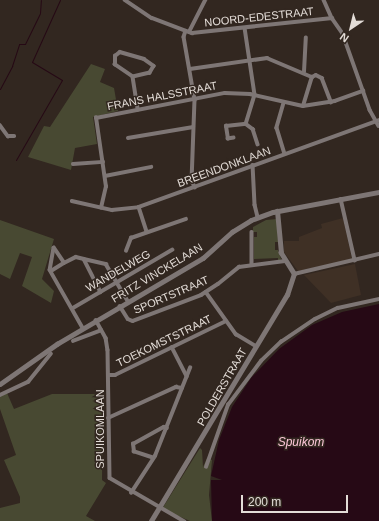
<!DOCTYPE html>
<style>
body{margin:0}
#map{position:relative;width:379px;height:521px;overflow:hidden;background:#322720;font-family:Helvetica,sans-serif}
div>[style]{position:absolute}
[style*='--x']{left:calc(var(--x)*1px);top:calc(var(--y)*1px);width:calc(var(--w)*1px);rotate:calc(var(--a)*1deg)}
.built>*{inset:0;background:#3f3025}
.green>*{inset:0;background:#484932}
.water>*{inset:0;background:#260915}
.stream>*{height:1px;margin:-0.5px;padding:0 0.5px;transform-origin:0.5px;border-radius:0.5px;background:#260915}
.minor>*{height:3.5px;margin:-1.75px;padding:0 1.75px;transform-origin:1.75px;border-radius:1.75px;background:#7e7675}
.tertiary>*{height:4.5px;margin:-2.25px;padding:0 2.25px;transform-origin:2.25px;border-radius:2.25px;background:#7e7675}
span{translate:-50% -50%;white-space:nowrap;text-align:center;line-height:1.15;-webkit-text-stroke:3px #322720;paint-order:stroke}
.street-label{font-size:11px;color:#e3dcd7}
.water-label{font-size:12px;color:#fcc6d7;font-style:italic}
.north{position:absolute;left:331px;top:8px;width:40px;height:40px;-webkit-text-stroke:3px #322720;paint-order:stroke;rotate:215deg;font-size:11px;font-weight:700;line-height:16px;text-align:center;color:#e3dcd7}
.north::after{content:'';display:block;margin:auto;width:14px;height:18px;background:#e3dcd7;clip-path:polygon(50% 0,100% 100%,50% 72%,0 100%)}
.scale{position:absolute;left:241px;top:495px;width:107px;height:18px;box-sizing:border-box;border:2px solid #e3dcd7;border-top:0;padding-left:5px;font-size:12px;line-height:14px;white-space:nowrap;color:#e3dcd7;-webkit-text-stroke:3px #322720;paint-order:stroke}
</style>
<div id="map">
<div class="built">
<i style="clip-path:polygon(343px 218px,352px 259px,298px 271px,284px 252px,284px 241px,299px 241px,299px 237px,322px 228px,321px 224px)"></i>
<i style="clip-path:polygon(355px 264px,361px 295px,331px 303px,304px 275px)"></i>
</div>
<div class="green">
<i style="clip-path:polygon(91px 64px,105px 69px,100px 82px,114px 88px,118px 111px,93px 117px,97px 144px,75px 148px,71px 170px,28px 157px,44px 126px,50px 127px)"></i>
<i style="clip-path:polygon(277px 219px,278px 242px,275px 242px,275px 250px,278px 250px,281px 259px,278px 261px,278px 258px,254px 259px,254px 237px,257px 237px,257px 232px,253px 232px,253px 227px,266px 220px)"></i>
<i style="clip-path:polygon(0 220px,54px 239px,42px 279px,54px 291px,51px 303px,22px 286px,32px 257px,20px 253px,10px 279px,0 274px)"></i>
<i style="clip-path:polygon(7px 393px,14px 409px,52px 394px,103px 394px,102px 480px,106px 483px,86px 516px,95px 521px,0 521px,0 508px,20px 503px,20px 497px,4px 460px,16px 455px,0 409px,0 396px)"></i>
<i style="clip-path:polygon(200px 448px,202px 450px,203px 467px,207px 458px,212px 460px,209px 495px,212px 521px,190px 521px,162px 509px)"></i>
</div>
<div class="water">
<i style="clip-path:polygon(379px 304px,379px 521px,212px 521px,211px 480px,222px 480px,211px 476px,219px 440px,232px 407px,251px 378px,279px 349px,312px 325px,342px 312px)"></i>
</div>
<div class="stream">
<i style="--x:0;--y:89;--w:26;--a:-62"></i>
<i style="--x:12;--y:66;--w:23;--a:-72"></i>
<i style="--x:19;--y:44;--w:6;--a:0"></i>
<i style="--x:25;--y:44;--w:34;--a:-64"></i>
<i style="--x:40;--y:13;--w:13;--a:-86"></i>
<i style="--x:16;--y:160;--w:92;--a:-60.1"></i>
<i style="--x:62;--y:80;--w:35;--a:-149"></i>
<i style="--x:32;--y:62;--w:68;--a:-65.7"></i>
</div>
<div class="minor">
<i style="--x:125;--y:0;--w:32;--a:34"></i>
<i style="--x:152;--y:18;--w:43;--a:20.6"></i>
<i style="--x:192;--y:33;--w:141;--a:-6.1"></i>
<i style="--x:332;--y:18;--w:19;--a:55"></i>
<i style="--x:343;--y:34;--w:81;--a:70.4"></i>
<i style="--x:370;--y:110;--w:18;--a:61"></i>
<i style="--x:324;--y:0;--w:20;--a:66"></i>
<i style="--x:245;--y:28;--w:68;--a:81.5"></i>
<i style="--x:255;--y:95;--w:30;--a:107"></i>
<i style="--x:246;--y:124;--w:9;--a:36"></i>
<i style="--x:253;--y:129;--w:16;--a:72"></i>
<i style="--x:186;--y:31;--w:6;--a:108"></i>
<i style="--x:184;--y:37;--w:64;--a:80.1"></i>
<i style="--x:195;--y:100;--w:81;--a:92.1"></i>
<i style="--x:192;--y:181;--w:7;--a:63"></i>
<i style="--x:189;--y:32;--w:36;--a:-63"></i>
<i style="--x:190;--y:69;--w:78;--a:-8.1"></i>
<i style="--x:267;--y:58;--w:49;--a:22.9"></i>
<i style="--x:304;--y:72;--w:34;--a:-87"></i>
<i style="--x:133;--y:77;--w:22;--a:-146"></i>
<i style="--x:115;--y:65;--w:9;--a:-90"></i>
<i style="--x:115;--y:56;--w:6;--a:-39"></i>
<i style="--x:120;--y:52;--w:25;--a:16"></i>
<i style="--x:144;--y:59;--w:12;--a:35"></i>
<i style="--x:154;--y:66;--w:8;--a:120"></i>
<i style="--x:150;--y:73;--w:17;--a:167"></i>
<i style="--x:133;--y:77;--w:33;--a:81"></i>
<i style="--x:284;--y:103;--w:26;--a:106"></i>
<i style="--x:277;--y:128;--w:27;--a:73"></i>
<i style="--x:303;--y:106;--w:30;--a:-73"></i>
<i style="--x:312;--y:77;--w:4;--a:-27"></i>
<i style="--x:316;--y:75;--w:7;--a:27"></i>
<i style="--x:322;--y:78;--w:26;--a:69"></i>
<i style="--x:0;--y:125;--w:14;--a:54"></i>
<i style="--x:8;--y:136;--w:6;--a:0"></i>
<i style="--x:128;--y:138;--w:66;--a:-9.6"></i>
<i style="--x:234;--y:138;--w:6;--a:171"></i>
<i style="--x:228;--y:139;--w:13;--a:-99"></i>
<i style="--x:226;--y:126;--w:20;--a:-6"></i>
<i style="--x:73;--y:164;--w:30;--a:-4"></i>
<i style="--x:253;--y:165;--w:40;--a:87.1"></i>
<i style="--x:255;--y:205;--w:12;--a:76"></i>
<i style="--x:105;--y:176;--w:47;--a:-11.1"></i>
<i style="--x:341;--y:199;--w:63;--a:77.1"></i>
<i style="--x:72;--y:201;--w:41;--a:12.7"></i>
<i style="--x:112;--y:210;--w:27;--a:-6"></i>
<i style="--x:139;--y:207;--w:255;--a:-19.9"></i>
<i style="--x:139;--y:207;--w:26;--a:72"></i>
<i style="--x:101;--y:208;--w:22;--a:-77"></i>
<i style="--x:106;--y:187;--w:70;--a:-98.2"></i>
<i style="--x:96;--y:118;--w:131;--a:-11"></i>
<i style="--x:225;--y:93;--w:25;--a:2"></i>
<i style="--x:250;--y:94;--w:54;--a:12.8"></i>
<i style="--x:303;--y:106;--w:32;--a:-9"></i>
<i style="--x:335;--y:101;--w:30;--a:-20"></i>
<i style="--x:252;--y:232;--w:32;--a:90"></i>
<i style="--x:54;--y:248;--w:22;--a:100"></i>
<i style="--x:50;--y:270;--w:67;--a:60.4"></i>
<i style="--x:126;--y:251;--w:14;--a:-69"></i>
<i style="--x:131;--y:238;--w:58;--a:-19.1"></i>
<i style="--x:84;--y:259;--w:23;--a:13"></i>
<i style="--x:106;--y:264;--w:43;--a:59.3"></i>
<i style="--x:64;--y:263;--w:13;--a:-27"></i>
<i style="--x:76;--y:257;--w:8;--a:14"></i>
<i style="--x:84;--y:259;--w:37;--a:63"></i>
<i style="--x:51;--y:271;--w:15;--a:-32"></i>
<i style="--x:64;--y:263;--w:18;--a:-124"></i>
<i style="--x:294;--y:274;--w:87;--a:-13.2"></i>
<i style="--x:206;--y:292;--w:52;--a:54.5"></i>
<i style="--x:236;--y:334;--w:23;--a:31"></i>
<i style="--x:120;--y:306;--w:15;--a:58"></i>
<i style="--x:128;--y:319;--w:5;--a:22"></i>
<i style="--x:133;--y:321;--w:73;--a:-20.9"></i>
<i style="--x:201;--y:295;--w:20;--a:-33"></i>
<i style="--x:218;--y:284;--w:27;--a:-39"></i>
<i style="--x:239;--y:267;--w:46;--a:-7.4"></i>
<i style="--x:73;--y:308;--w:115;--a:-30.4"></i>
<i style="--x:96;--y:320;--w:21;--a:61"></i>
<i style="--x:106;--y:338;--w:12;--a:81"></i>
<i style="--x:108;--y:350;--w:128;--a:89.1"></i>
<i style="--x:110;--y:478;--w:86;--a:30.2"></i>
<i style="--x:73;--y:341;--w:30;--a:-21"></i>
<i style="--x:172;--y:347;--w:33;--a:63"></i>
<i style="--x:109;--y:375;--w:6;--a:0"></i>
<i style="--x:115;--y:375;--w:123;--a:-25.9"></i>
<i style="--x:0;--y:395;--w:31;--a:-25"></i>
<i style="--x:28;--y:382;--w:36;--a:-51"></i>
<i style="--x:108;--y:418;--w:75;--a:-24.5"></i>
<i style="--x:176;--y:387;--w:6;--a:9"></i>
<i style="--x:153;--y:458;--w:20;--a:-162"></i>
<i style="--x:134;--y:452;--w:8;--a:-97"></i>
<i style="--x:133;--y:444;--w:35;--a:-29"></i>
<i style="--x:164;--y:427;--w:3;--a:18"></i>
<i style="--x:206;--y:467;--w:66;--a:-70.5"></i>
<i style="--x:228;--y:405;--w:55;--a:-53.1"></i>
<i style="--x:261;--y:361;--w:28;--a:-44"></i>
<i style="--x:281;--y:342;--w:41;--a:-34.1"></i>
<i style="--x:315;--y:319;--w:25;--a:-26"></i>
<i style="--x:338;--y:308;--w:42;--a:-12.4"></i>
<i style="--x:131;--y:493;--w:44;--a:-57"></i>
<i style="--x:155;--y:456;--w:95;--a:-68.3"></i>
</div>
<div class="tertiary">
<i style="--x:0;--y:384;--w:70;--a:-35.1"></i>
<i style="--x:57;--y:344;--w:169;--a:-30.5"></i>
<i style="--x:203;--y:258;--w:39;--a:-42"></i>
<i style="--x:232;--y:232;--w:22;--a:-32"></i>
<i style="--x:251;--y:220;--w:23;--a:-20"></i>
<i style="--x:273;--y:212;--w:108;--a:-10.7"></i>
<i style="--x:151;--y:521;--w:264;--a:-59"></i>
<i style="--x:287;--y:295;--w:22;--a:-72"></i>
<i style="--x:294;--y:274;--w:25;--a:-122"></i>
<i style="--x:281;--y:253;--w:42;--a:-95.4"></i>
</div>
<div class="street-label">
<span style="left:259px;top:17px;rotate:-6deg">NOORD-EDESTRAAT</span>
<span style="left:162px;top:96px;rotate:-11deg">FRANS HALSSTRAAT</span>
<span style="left:224px;top:167px;rotate:-20deg">BREENDONKLAAN</span>
<span style="left:118px;top:271px;rotate:-30deg">WANDELWEG</span>
<span style="left:157px;top:273px;rotate:-31deg">FRITZ VINCKELAAN</span>
<span style="left:171px;top:295px;rotate:-23deg">SPORTSTRAAT</span>
<span style="left:164px;top:341px;rotate:-26deg">TOEKOMSTSTRAAT</span>
<span style="left:222px;top:387px;rotate:-60deg">POLDERSTRAAT</span>
<span style="left:100px;top:429px;rotate:-90deg">SPUIKOMLAAN</span>
</div>
<div class="water-label">
<span style="left:301px;top:443px">Spuikom</span>
</div>
<div class="north">N</div>
<div class="scale">200 m</div>
</div>
